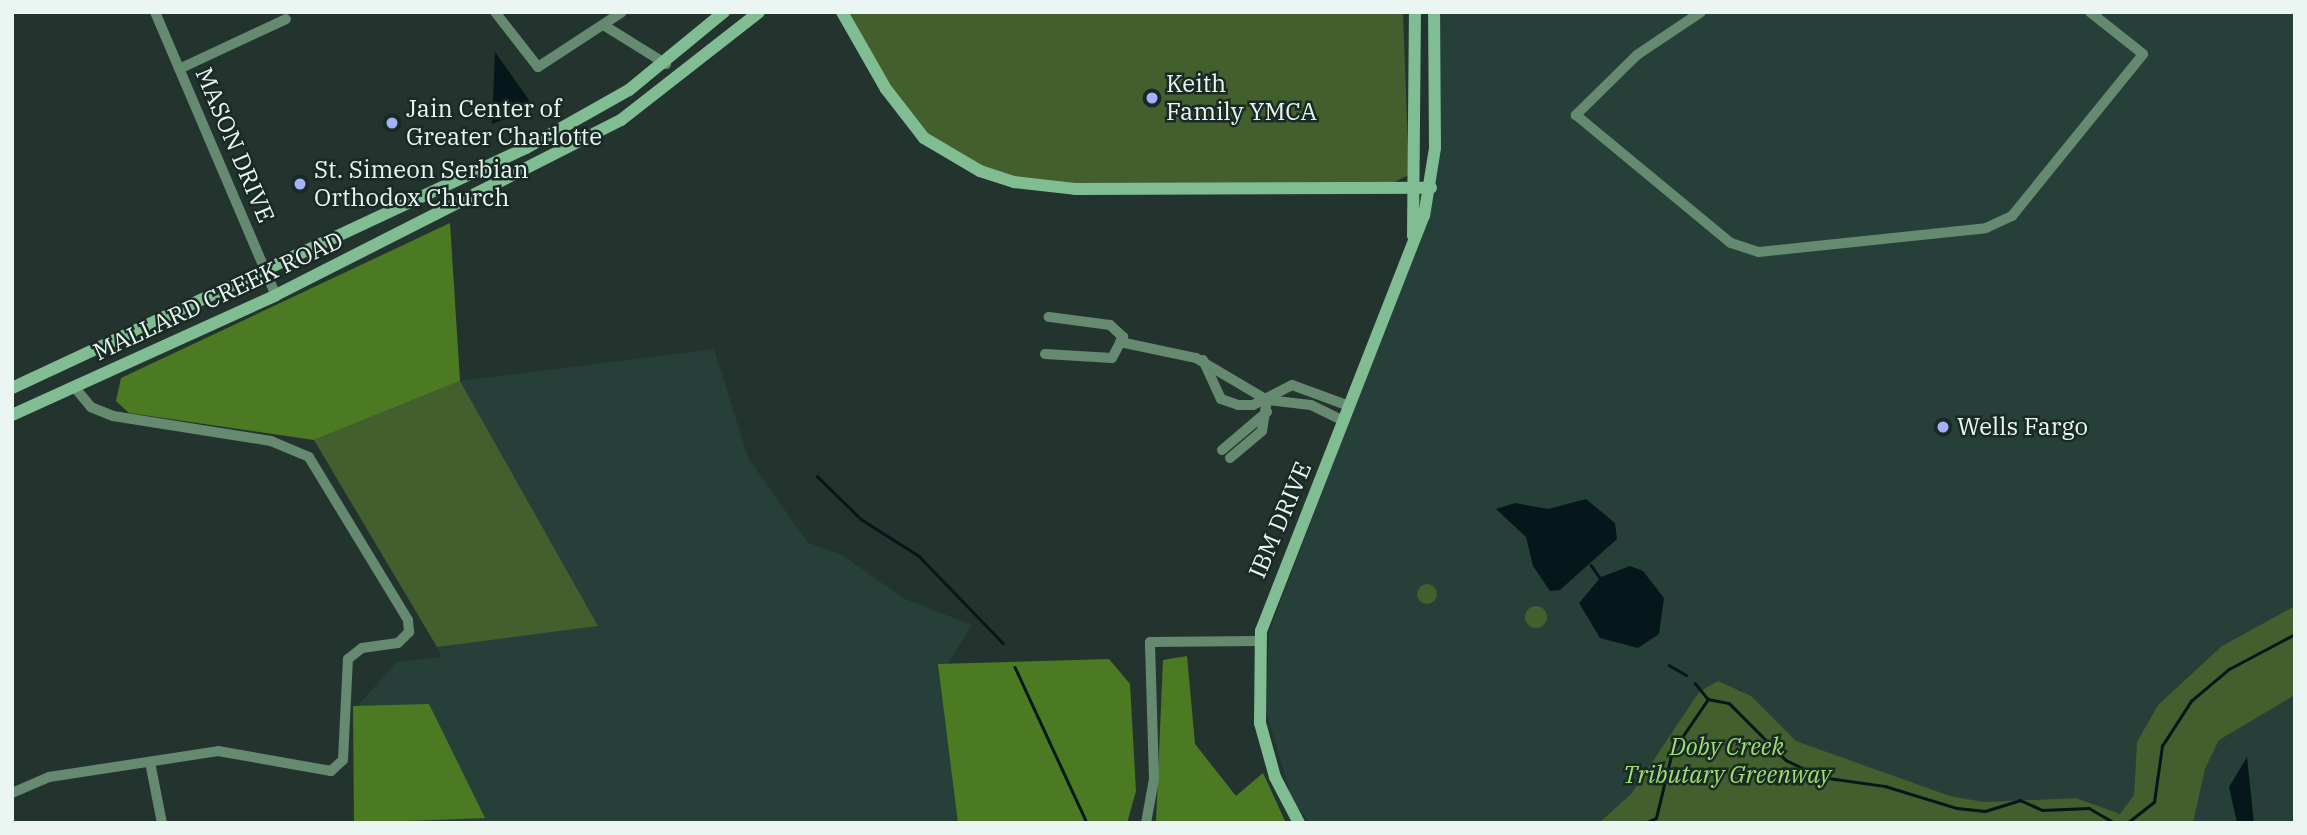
<!DOCTYPE html>
<style>
body{margin:0}
#map{position:relative;width:2307px;height:835px;overflow:hidden;background:#23342f;font-family:"IBM Plex Serif",serif}
div>[style]{position:absolute}
[style*='--x']{left:calc(var(--x)*1px);top:calc(var(--y)*1px);width:calc(var(--w)*1px);rotate:calc(var(--a)*1deg)}
.built>*{inset:0;background:#264039}
.green>*{inset:0;background:#435f2e}
.round{border-radius:50%}
.forest>*{inset:0;background:#4c7a22}
.water>*{inset:0;background:#05171b}
.stream>*{height:2.5px;margin:-1.25px;padding:0 1.25px;transform-origin:1.25px;border-radius:1.25px;background:#05171b}
.street>*{height:10px;margin:-5px;padding:0 5px;transform-origin:5px;border-radius:5px;background:#658a70}
.secondary>*{height:12px;margin:-6px;padding:0 6px;transform-origin:6px;border-radius:6px;background:#81bd93}
.dots>*{width:19px;height:19px;translate:-50% -50%;box-sizing:border-box;border:4px solid #192a25;border-radius:50%}
span{translate:-50% -50%;white-space:nowrap;text-align:center;line-height:1.15;-webkit-text-stroke:5px #192a25;paint-order:stroke}
.poi-label{font-size:24px;color:#ebf6f3}
.left{translate:0 -50%;text-align:left}
.street-label{font-size:24px;color:#ebf6f3}
.park-label{font-size:24px;color:#9fdf6f;font-style:italic}
.frame{position:absolute;inset:0;border:14px solid #ebf6f3;pointer-events:none}
</style>
<div id="map">
<div class="built">
<i style="clip-path:polygon(1439px 12px,2295px 12px,2295px 606px,2222px 646px,2158px 705px,2137px 742px,2134px 795px,2125px 812px,2112px 814px,2077px 798px,1984px 802px,1950px 796px,1796px 741px,1740px 689px,1699px 692px,1631px 794px,1599px 823px,1310px 823px,1293px 802px,1266px 711px,1269px 632px,1426px 220px,1441px 133px)"></i>
<i style="clip-path:polygon(714px 349px,748px 458px,808px 543px,840px 554px,905px 599px,972px 625px,948px 663px,968px 823px,354px 823px,364px 792px,360px 703px,397px 662px,442px 657px,437px 647px,598px 626px,460px 381px)"></i>
<i style="clip-path:polygon(2295px 695px,2295px 823px,2193px 823px,2205px 769px,2219px 740px)"></i>
</div>
<div class="green">
<i style="clip-path:polygon(846px 12px,1403px 12px,1409px 175px,1394px 182px,1057px 184px,999px 175px,938px 144px,909px 115px)"></i>
<i style="clip-path:polygon(460px 381px,598px 626px,437px 647px,314px 440px)"></i>
<i class="round" style="left:1417px;top:584px;width:20px;height:20px"></i>
<i style="clip-path:polygon(2295px 606px,2295px 695px,2219px 740px,2205px 769px,2193px 823px,1599px 823px,1631px 794px,1699px 692px,1718px 681px,1751px 696px,1796px 741px,1950px 796px,1984px 802px,2076px 798px,2120px 814px,2134px 795px,2137px 742px,2158px 705px,2222px 646px)"></i>
<i class="round" style="left:1525px;top:606px;width:22px;height:22px"></i>
</div>
<div class="forest">
<i style="clip-path:polygon(450px 223px,460px 381px,314px 440px,129px 413px,116px 401px,121px 378px)"></i>
<i style="clip-path:polygon(1187px 656px,1195px 744px,1236px 796px,1263px 773px,1286px 823px,1156px 823px,1163px 660px)"></i>
<i style="clip-path:polygon(1109px 659px,1130px 684px,1136px 791px,1127px 823px,958px 823px,938px 664px)"></i>
<i style="clip-path:polygon(429px 704px,485px 818px,354px 823px,353px 706px)"></i>
</div>
<div class="water">
<i style="clip-path:polygon(495px 52px,529px 100px,523px 112px,492px 124px)"></i>
<i style="clip-path:polygon(1586px 499px,1615px 523px,1617px 539px,1560px 590px,1550px 591px,1533px 566px,1526px 537px,1496px 509px,1515px 503px,1548px 509px)"></i>
<i style="clip-path:polygon(1630px 566px,1643px 571px,1664px 598px,1659px 634px,1638px 648px,1600px 638px,1579px 603px,1601px 577px)"></i>
<i style="clip-path:polygon(2247px 757px,2254px 823px,2237px 823px,2229px 787px)"></i>
</div>
<div class="stream">
<i style="--x:817;--y:476;--w:62;--a:44.3"></i>
<i style="--x:861;--y:519;--w:69;--a:32.5"></i>
<i style="--x:919;--y:556;--w:121;--a:46"></i>
<i style="--x:1591;--y:565;--w:16;--a:55"></i>
<i style="--x:1669;--y:665;--w:20;--a:30"></i>
<i style="--x:1015;--y:667;--w:172;--a:65.2"></i>
<i style="--x:1695;--y:683;--w:21;--a:51"></i>
<i style="--x:1645;--y:823;--w:12;--a:-24"></i>
<i style="--x:1656;--y:818;--w:68;--a:-76.4"></i>
<i style="--x:1672;--y:752;--w:64;--a:-55.8"></i>
<i style="--x:1708;--y:699;--w:21;--a:11"></i>
<i style="--x:1729;--y:703;--w:81;--a:45"></i>
<i style="--x:1786;--y:760;--w:39;--a:26"></i>
<i style="--x:1821;--y:777;--w:65;--a:8"></i>
<i style="--x:1885;--y:786;--w:75;--a:17"></i>
<i style="--x:1957;--y:808;--w:28;--a:6"></i>
<i style="--x:1985;--y:811;--w:37;--a:-17"></i>
<i style="--x:2020;--y:800;--w:24;--a:24"></i>
<i style="--x:2042;--y:810;--w:47;--a:-2.4"></i>
<i style="--x:2089;--y:808;--w:30;--a:30"></i>
<i style="--x:2127;--y:823;--w:34;--a:-38"></i>
<i style="--x:2154;--y:802;--w:57;--a:-81.9"></i>
<i style="--x:2162;--y:746;--w:54;--a:-57.2"></i>
<i style="--x:2191;--y:701;--w:50;--a:-40.1"></i>
<i style="--x:2229;--y:669;--w:75;--a:-27.9"></i>
</div>
<div class="street">
<i style="--x:155;--y:12;--w:308;--a:66.9"></i>
<i style="--x:495;--y:12;--w:70;--a:52"></i>
<i style="--x:538;--y:67;--w:100;--a:-33.2"></i>
<i style="--x:1701;--y:12;--w:77;--a:146.1"></i>
<i style="--x:1637;--y:55;--w:86;--a:135.5"></i>
<i style="--x:1576;--y:115;--w:201;--a:39.6"></i>
<i style="--x:1731;--y:243;--w:29;--a:18"></i>
<i style="--x:1759;--y:252;--w:228;--a:-6"></i>
<i style="--x:1986;--y:228;--w:29;--a:-25"></i>
<i style="--x:2012;--y:216;--w:208;--a:-51"></i>
<i style="--x:2143;--y:54;--w:68;--a:-141.6"></i>
<i style="--x:605;--y:26;--w:72;--a:31.9"></i>
<i style="--x:179;--y:69;--w:118;--a:-25"></i>
<i style="--x:1120;--y:342;--w:78;--a:11.9"></i>
<i style="--x:1196;--y:358;--w:82;--a:30.6"></i>
<i style="--x:1267;--y:400;--w:44;--a:6.5"></i>
<i style="--x:1311;--y:405;--w:37;--a:26"></i>
<i style="--x:1045;--y:354;--w:67;--a:3.4"></i>
<i style="--x:1112;--y:358;--w:24;--a:-62"></i>
<i style="--x:1123;--y:337;--w:18;--a:-137"></i>
<i style="--x:1110;--y:325;--w:62;--a:-172.5"></i>
<i style="--x:1203;--y:360;--w:43;--a:65.2"></i>
<i style="--x:1221;--y:399;--w:18;--a:19"></i>
<i style="--x:1238;--y:405;--w:15;--a:0"></i>
<i style="--x:1253;--y:405;--w:44;--a:-27.1"></i>
<i style="--x:1292;--y:385;--w:61;--a:20.2"></i>
<i style="--x:1222;--y:450;--w:59;--a:-40.2"></i>
<i style="--x:1230;--y:458;--w:42;--a:-40.2"></i>
<i style="--x:1262;--y:431;--w:31;--a:-81"></i>
<i style="--x:150;--y:762;--w:62;--a:78.9"></i>
<i style="--x:12;--y:793;--w:40;--a:-23.4"></i>
<i style="--x:49;--y:777;--w:171;--a:-8.7"></i>
<i style="--x:218;--y:751;--w:115;--a:10"></i>
<i style="--x:331;--y:771;--w:16;--a:-43"></i>
<i style="--x:343;--y:760;--w:101;--a:-87.2"></i>
<i style="--x:348;--y:659;--w:18;--a:-38"></i>
<i style="--x:362;--y:648;--w:36;--a:-8"></i>
<i style="--x:398;--y:643;--w:16;--a:-45"></i>
<i style="--x:409;--y:632;--w:12;--a:-95"></i>
<i style="--x:408;--y:620;--w:191;--a:-121.3"></i>
<i style="--x:309;--y:457;--w:41;--a:-157.2"></i>
<i style="--x:271;--y:441;--w:160;--a:-171"></i>
<i style="--x:113;--y:416;--w:24;--a:-158"></i>
<i style="--x:91;--y:407;--w:26;--a:-130"></i>
<i style="--x:1146;--y:823;--w:45;--a:-79.7"></i>
<i style="--x:1154;--y:779;--w:137;--a:-91.7"></i>
<i style="--x:1150;--y:642;--w:109;--a:-0.5"></i>
</div>
<div class="secondary">
<i style="--x:842;--y:12;--w:89;--a:60.3"></i>
<i style="--x:886;--y:89;--w:62;--a:52.2"></i>
<i style="--x:924;--y:138;--w:65;--a:30.5"></i>
<i style="--x:980;--y:171;--w:36;--a:18"></i>
<i style="--x:1014;--y:182;--w:61;--a:6.5"></i>
<i style="--x:1075;--y:189;--w:356;--a:-0.2"></i>
<i style="--x:1413;--y:236;--w:224;--a:-89.5"></i>
<i style="--x:12;--y:388;--w:567;--a:-25.03"></i>
<i style="--x:526;--y:148;--w:118;--a:-29.4"></i>
<i style="--x:629;--y:90;--w:123;--a:-39.4"></i>
<i style="--x:12;--y:415;--w:290;--a:-24.4"></i>
<i style="--x:276;--y:295;--w:387;--a:-26.9"></i>
<i style="--x:621;--y:120;--w:175;--a:-38"></i>
<i style="--x:1299;--y:823;--w:52;--a:-117.6"></i>
<i style="--x:1275;--y:777;--w:56;--a:-105.5"></i>
<i style="--x:1260;--y:723;--w:92;--a:-89.4"></i>
<i style="--x:1261;--y:631;--w:446;--a:-68.6"></i>
<i style="--x:1424;--y:216;--w:69;--a:-80.8"></i>
<i style="--x:1435;--y:148;--w:136;--a:-90.4"></i>
</div>
<div class="dots">
<i style="left:1152px;top:98px;background:#a6b1fc"></i>
<i style="left:392px;top:123px;background:#a6b1fc"></i>
<i style="left:300px;top:184px;background:#a6b1fc"></i>
<i style="left:1943px;top:427px;background:#a6b1fc"></i>
</div>
<div class="poi-label">
<span class="left" style="left:1166px;top:98px">Keith<br>Family YMCA</span>
<span class="left" style="left:406px;top:123px">Jain Center of<br>Greater Charlotte</span>
<span class="left" style="left:314px;top:184px">St. Simeon Serbian<br>Orthodox Church</span>
<span class="left" style="left:1957px;top:427px">Wells Fargo</span>
</div>
<div class="street-label">
<span style="left:235px;top:145px;rotate:67deg">MASON DRIVE</span>
<span style="left:218px;top:296px;rotate:-25deg">MALLARD CREEK ROAD</span>
<span style="left:1280px;top:520px;rotate:-67deg">IBM DRIVE</span>
</div>
<div class="park-label">
<span style="left:1727px;top:761px">Doby Creek<br>Tributary Greenway</span>
</div>
<div class="frame"></div>
</div>
